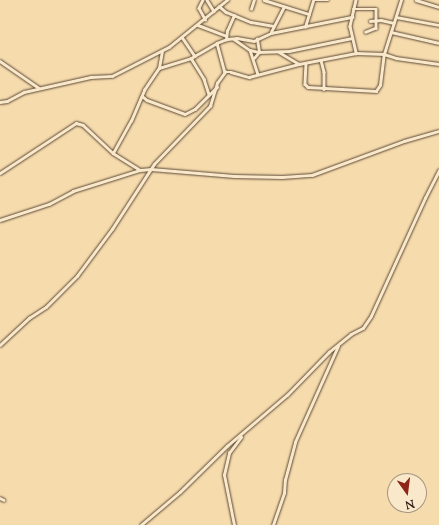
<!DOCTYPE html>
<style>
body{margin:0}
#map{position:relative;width:439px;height:525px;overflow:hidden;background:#f6dbad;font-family:"Sorts Mill Goudy",serif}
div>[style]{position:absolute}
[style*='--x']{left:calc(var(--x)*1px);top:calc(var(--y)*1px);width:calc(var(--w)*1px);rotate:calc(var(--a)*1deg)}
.roads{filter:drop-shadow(0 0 1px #5d4a37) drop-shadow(0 0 1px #5d4a37)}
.street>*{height:2.5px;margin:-1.25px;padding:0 1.25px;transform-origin:1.25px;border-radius:1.25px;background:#f9e8ca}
span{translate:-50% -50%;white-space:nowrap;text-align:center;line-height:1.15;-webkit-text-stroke:3px #f9e8ca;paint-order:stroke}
.north{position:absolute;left:387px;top:473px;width:40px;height:40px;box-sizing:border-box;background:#f9e8ca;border:1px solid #a69680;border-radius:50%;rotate:166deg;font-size:11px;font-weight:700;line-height:16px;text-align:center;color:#2a1a10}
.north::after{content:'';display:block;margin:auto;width:14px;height:18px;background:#8f2418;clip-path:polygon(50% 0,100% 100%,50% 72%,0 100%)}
</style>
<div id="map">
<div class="roads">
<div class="street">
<i style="--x:203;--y:0;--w:9;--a:117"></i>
<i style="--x:199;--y:8;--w:13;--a:61"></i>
<i style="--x:207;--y:0;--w:13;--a:58"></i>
<i style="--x:264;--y:0;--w:47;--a:17.3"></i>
<i style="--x:315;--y:0;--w:13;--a:0"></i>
<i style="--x:356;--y:0;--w:27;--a:103"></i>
<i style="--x:350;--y:26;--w:28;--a:77"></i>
<i style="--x:416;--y:0;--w:24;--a:17"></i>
<i style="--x:219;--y:6;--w:9;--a:41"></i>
<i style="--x:226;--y:12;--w:27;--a:22"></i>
<i style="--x:251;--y:22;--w:23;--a:10"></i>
<i style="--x:251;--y:9;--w:9;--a:-72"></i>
<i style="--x:353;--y:9;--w:23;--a:0"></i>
<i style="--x:376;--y:9;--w:19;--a:90"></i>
<i style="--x:376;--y:28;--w:11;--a:158"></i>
<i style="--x:396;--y:17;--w:44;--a:10.5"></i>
<i style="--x:370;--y:21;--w:11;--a:-5"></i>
<i style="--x:381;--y:20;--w:13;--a:13"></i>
<i style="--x:198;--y:25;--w:30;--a:21"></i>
<i style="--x:305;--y:27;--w:28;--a:-73"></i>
<i style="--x:271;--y:32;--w:28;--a:-63"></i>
<i style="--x:391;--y:32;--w:49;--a:12.9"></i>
<i style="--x:182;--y:37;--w:23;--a:56"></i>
<i style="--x:234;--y:39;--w:19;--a:35"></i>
<i style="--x:250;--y:50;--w:25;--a:72"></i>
<i style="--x:226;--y:40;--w:9;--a:-84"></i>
<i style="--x:227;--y:31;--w:17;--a:-66"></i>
<i style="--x:217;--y:43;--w:30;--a:75"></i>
<i style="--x:250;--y:50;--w:9;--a:13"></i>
<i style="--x:259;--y:52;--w:13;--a:-99"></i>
<i style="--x:279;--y:52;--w:23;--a:31"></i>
<i style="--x:299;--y:64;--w:58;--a:-10.9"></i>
<i style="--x:356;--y:53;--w:28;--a:2"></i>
<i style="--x:384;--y:54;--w:13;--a:18"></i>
<i style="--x:396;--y:58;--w:43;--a:7.9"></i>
<i style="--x:191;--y:58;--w:25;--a:58"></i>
<i style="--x:204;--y:79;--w:16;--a:72"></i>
<i style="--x:254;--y:58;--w:8;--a:-50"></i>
<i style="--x:259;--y:52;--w:30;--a:-2"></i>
<i style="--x:289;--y:51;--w:64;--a:-11.7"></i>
<i style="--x:321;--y:60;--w:12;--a:76"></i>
<i style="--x:324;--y:72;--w:17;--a:90"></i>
<i style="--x:0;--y:61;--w:47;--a:34.7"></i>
<i style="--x:306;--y:63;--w:21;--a:93"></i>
<i style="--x:305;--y:84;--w:4;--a:45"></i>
<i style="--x:308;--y:87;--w:68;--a:3.4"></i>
<i style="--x:376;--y:91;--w:7;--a:-56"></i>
<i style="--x:380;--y:85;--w:31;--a:-83"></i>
<i style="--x:384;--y:54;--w:57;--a:-72.5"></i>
<i style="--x:159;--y:68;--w:34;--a:-17"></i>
<i style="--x:191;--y:58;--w:30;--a:-30"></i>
<i style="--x:217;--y:43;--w:11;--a:-22"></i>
<i style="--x:227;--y:39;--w:10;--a:-6"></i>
<i style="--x:237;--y:38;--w:17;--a:10"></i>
<i style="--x:254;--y:41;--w:19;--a:-25"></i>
<i style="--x:271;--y:33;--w:83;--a:-11.2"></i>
<i style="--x:142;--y:96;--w:6;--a:39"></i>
<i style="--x:147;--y:100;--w:40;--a:20.2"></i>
<i style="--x:185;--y:114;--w:11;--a:-27"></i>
<i style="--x:195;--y:109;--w:31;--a:-45"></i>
<i style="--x:0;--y:102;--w:7;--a:-8"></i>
<i style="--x:7;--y:101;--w:19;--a:-28"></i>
<i style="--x:24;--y:92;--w:69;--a:-12.6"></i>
<i style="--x:91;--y:77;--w:21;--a:-3"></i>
<i style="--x:112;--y:76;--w:64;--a:-27"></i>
<i style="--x:169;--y:47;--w:75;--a:-39"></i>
<i style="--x:113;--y:153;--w:37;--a:-61"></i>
<i style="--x:131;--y:121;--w:34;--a:-67"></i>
<i style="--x:144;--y:90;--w:27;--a:-56"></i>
<i style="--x:159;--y:68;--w:17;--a:-80"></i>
<i style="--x:0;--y:173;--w:91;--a:-33.3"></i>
<i style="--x:76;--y:123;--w:7;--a:16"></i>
<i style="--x:83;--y:125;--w:41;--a:43"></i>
<i style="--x:113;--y:153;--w:32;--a:32"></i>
<i style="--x:0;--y:220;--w:52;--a:-18.1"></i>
<i style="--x:49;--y:204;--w:27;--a:-28"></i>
<i style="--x:73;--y:191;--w:70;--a:-17.4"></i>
<i style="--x:140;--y:170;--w:11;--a:-5"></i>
<i style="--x:151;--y:169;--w:83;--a:4.8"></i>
<i style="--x:234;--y:176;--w:48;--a:1.2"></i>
<i style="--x:282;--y:177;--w:30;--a:-4"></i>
<i style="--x:312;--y:175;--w:98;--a:-20.3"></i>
<i style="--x:404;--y:141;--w:36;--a:-16"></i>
<i style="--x:0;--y:345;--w:40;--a:-43"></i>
<i style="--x:29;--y:318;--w:20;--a:-33"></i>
<i style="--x:46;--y:307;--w:44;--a:-45"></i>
<i style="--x:77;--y:276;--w:59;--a:-53.3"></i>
<i style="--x:112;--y:229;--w:77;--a:-57.1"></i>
<i style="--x:154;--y:164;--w:81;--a:-46"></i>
<i style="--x:210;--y:106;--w:24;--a:-73"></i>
<i style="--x:217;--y:83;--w:14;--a:-54"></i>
<i style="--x:225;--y:72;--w:6;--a:0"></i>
<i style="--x:231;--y:72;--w:19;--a:16"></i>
<i style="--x:249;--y:77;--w:52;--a:-14.6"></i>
<i style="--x:0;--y:498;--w:4;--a:27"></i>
<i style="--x:141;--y:525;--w:51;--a:-40.2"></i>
<i style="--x:180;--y:492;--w:66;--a:-44.4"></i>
<i style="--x:227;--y:446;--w:79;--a:-40.4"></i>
<i style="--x:287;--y:395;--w:60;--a:-45.7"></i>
<i style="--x:329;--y:352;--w:28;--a:-39"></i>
<i style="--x:351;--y:334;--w:13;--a:-27"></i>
<i style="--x:363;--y:328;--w:14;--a:-56"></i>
<i style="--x:371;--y:316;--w:130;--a:-65.4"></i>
<i style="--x:425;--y:198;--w:31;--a:-63"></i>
<i style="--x:234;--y:525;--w:51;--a:-101.3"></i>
<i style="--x:224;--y:475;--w:23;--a:-77"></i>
<i style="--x:229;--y:453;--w:20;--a:-53"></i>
<i style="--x:273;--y:525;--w:34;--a:-71"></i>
<i style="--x:284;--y:493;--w:13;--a:-86"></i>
<i style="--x:285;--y:480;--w:39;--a:-75"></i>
<i style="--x:295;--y:442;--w:105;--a:-65.9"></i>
</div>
</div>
<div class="north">N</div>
</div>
